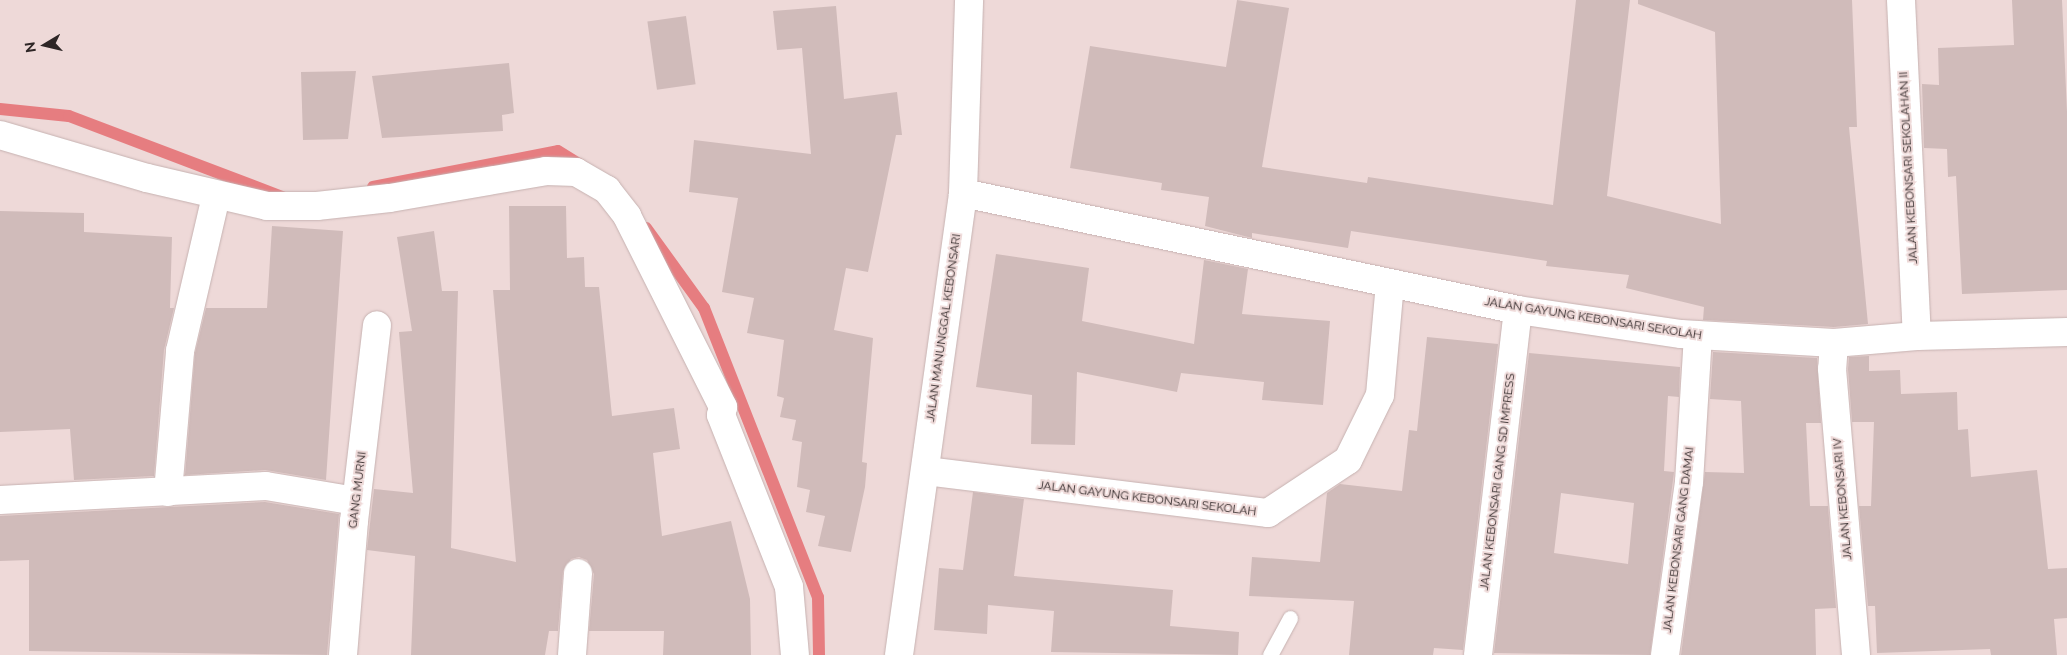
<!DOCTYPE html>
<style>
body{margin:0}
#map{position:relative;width:2067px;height:655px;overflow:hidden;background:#eed9d8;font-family:Raleway,sans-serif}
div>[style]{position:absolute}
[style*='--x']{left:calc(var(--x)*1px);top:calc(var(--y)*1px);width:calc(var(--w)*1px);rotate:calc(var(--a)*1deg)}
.stream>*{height:12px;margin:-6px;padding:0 6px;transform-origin:6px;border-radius:6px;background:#e67d80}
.building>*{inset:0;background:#d0bbba;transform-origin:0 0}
.roads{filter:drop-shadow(0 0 1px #c6b2b1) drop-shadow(0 0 1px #c6b2b1)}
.service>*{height:15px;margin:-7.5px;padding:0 7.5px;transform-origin:7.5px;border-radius:7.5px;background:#fff}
.minor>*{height:28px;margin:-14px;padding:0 14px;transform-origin:14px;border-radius:14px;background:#fff}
.tertiary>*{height:28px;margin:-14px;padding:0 14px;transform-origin:14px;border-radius:14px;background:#fff}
span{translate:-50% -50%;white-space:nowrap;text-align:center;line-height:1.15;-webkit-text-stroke:4px #eed9d8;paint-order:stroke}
.street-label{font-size:12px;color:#2e2626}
.north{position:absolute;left:20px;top:20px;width:50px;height:50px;-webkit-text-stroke:4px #eed9d8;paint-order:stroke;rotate:261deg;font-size:14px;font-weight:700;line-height:20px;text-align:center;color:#2e2626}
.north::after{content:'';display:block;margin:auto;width:18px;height:22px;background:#2e2626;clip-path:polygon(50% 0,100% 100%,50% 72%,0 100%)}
</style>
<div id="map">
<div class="stream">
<i style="--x:0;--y:109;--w:69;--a:5.8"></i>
<i style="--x:69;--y:116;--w:231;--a:20.8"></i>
<i style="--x:373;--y:187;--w:188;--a:-11"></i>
<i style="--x:558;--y:151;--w:28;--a:32"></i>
<i style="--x:646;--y:228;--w:99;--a:54.1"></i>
<i style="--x:704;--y:308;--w:311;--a:68.5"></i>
<i style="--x:818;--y:597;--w:58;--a:89"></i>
</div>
<div class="building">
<i style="clip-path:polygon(1237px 0,1289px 8px,1262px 167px,1367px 183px,1368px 177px,1553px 205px,1576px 0,1630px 0,1607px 196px,1721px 224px,1715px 32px,1638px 4px,1638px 0,1852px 0,1857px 127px,1849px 127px,1868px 324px,1834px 327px,1703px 320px,1704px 307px,1626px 288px,1629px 275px,1546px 266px,1547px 261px,1351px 231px,1348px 248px,1252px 233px,1252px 238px,1205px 226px,1209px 197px,1161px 190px,1162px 183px,1070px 168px,1090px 46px,1226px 67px)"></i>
<i style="clip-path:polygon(2012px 0,2062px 0,2067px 112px,2067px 290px,1962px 294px,1956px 176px,1948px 177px,1947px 149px,1924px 148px,1922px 84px,1939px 85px,1938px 48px,2014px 45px)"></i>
<i style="clip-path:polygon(836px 6px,844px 99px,897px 92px,902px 135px,896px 135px,868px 272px,846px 268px,834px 330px,873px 338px,862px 462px,867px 463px,865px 487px,851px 552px,818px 546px,825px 516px,806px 512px,810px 490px,797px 487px,802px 442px,792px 440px,796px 420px,780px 417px,784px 398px,777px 396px,784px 340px,747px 333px,754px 298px,722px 292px,738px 198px,689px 192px,694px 140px,811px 154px,802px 48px,777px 50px,773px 11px)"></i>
<i style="left:686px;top:16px;width:69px;height:39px;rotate:82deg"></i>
<i style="clip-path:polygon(509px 63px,514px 113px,502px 115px,503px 131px,382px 138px,372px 76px)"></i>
<i style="clip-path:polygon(356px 71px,348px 139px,303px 140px,301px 72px)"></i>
<i style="clip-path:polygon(509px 206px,566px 206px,567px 258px,584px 257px,585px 287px,599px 287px,612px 416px,674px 408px,680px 449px,653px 453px,662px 536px,731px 521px,750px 599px,751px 655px,663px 655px,664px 631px,589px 631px,594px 574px,587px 560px,579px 557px,571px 559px,563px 571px,558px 631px,549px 631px,545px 655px,411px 655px,415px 556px,367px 550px,374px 489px,413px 493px,399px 332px,412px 331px,397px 237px,434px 231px,442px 291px,458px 291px,451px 548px,516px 562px,493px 290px,510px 290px)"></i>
<i style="clip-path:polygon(0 211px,84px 213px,84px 232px,172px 237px,170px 308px,174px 308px,164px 350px,154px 476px,74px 480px,70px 429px,0 432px)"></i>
<i style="clip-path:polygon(272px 226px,343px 231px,326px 480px,265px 470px,185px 475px,195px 353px,206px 308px,267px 308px)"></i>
<i style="clip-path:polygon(996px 254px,1089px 268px,1082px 321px,1194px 344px,1204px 260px,1248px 269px,1242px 314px,1330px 321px,1323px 405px,1262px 400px,1264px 382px,1181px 373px,1177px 392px,1077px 372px,1075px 445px,1031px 444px,1032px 395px,976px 387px)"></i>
<i style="clip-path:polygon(1427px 337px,1498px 344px,1463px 650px,1434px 648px,1433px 655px,1349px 655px,1354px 601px,1249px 596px,1252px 557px,1320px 562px,1327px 493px,1340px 484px,1402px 491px,1409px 430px,1417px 431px)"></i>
<i style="clip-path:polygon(1713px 352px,1817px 358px,1821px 423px,1806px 423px,1810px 506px,1828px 506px,1836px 608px,1815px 609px,1816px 655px,1681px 655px,1705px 472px,1744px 473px,1741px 401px,1710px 399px)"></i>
<i style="clip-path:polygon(evenodd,1529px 353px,1680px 367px,1679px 397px,1668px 396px,1664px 471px,1674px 472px,1673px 480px,1650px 655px,1494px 653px,1529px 353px,1561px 493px,1634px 503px,1628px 564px,1554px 553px,1561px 493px)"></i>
<i style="clip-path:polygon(1869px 356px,1869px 371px,1900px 370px,1901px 394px,1957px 392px,1958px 430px,1968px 429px,1971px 477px,2037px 470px,2048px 569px,2067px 568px,2067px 618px,2054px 619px,2057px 655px,1991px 655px,1990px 649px,1877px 653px,1875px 606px,1868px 606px,1859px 506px,1871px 506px,1874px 422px,1852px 422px,1848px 369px,1849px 357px)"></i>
<i style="clip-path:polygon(973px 492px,1024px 499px,1014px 576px,1173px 590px,1170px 626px,1239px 632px,1238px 655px,1051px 652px,1054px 611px,988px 605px,987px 634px,934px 630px,939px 568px,963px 570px)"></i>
<i style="clip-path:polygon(265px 502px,339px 514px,327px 655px,29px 651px,29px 560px,0 561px,0 516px)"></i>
</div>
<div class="roads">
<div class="service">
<i style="--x:1270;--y:655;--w:42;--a:-61.6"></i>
</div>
<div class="minor">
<i style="--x:1901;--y:0;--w:336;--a:87.3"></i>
<i style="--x:0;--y:135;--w:153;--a:16.3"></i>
<i style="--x:147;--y:178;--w:123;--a:13.1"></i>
<i style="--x:267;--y:206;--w:50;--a:0"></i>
<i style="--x:317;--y:206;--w:73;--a:-6.3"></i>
<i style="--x:390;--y:198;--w:158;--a:-9.8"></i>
<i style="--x:546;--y:171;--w:30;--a:2"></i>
<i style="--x:576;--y:172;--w:36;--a:30"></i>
<i style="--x:607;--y:190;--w:33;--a:52"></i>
<i style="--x:627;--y:216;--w:214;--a:63.3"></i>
<i style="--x:723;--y:407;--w:8;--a:104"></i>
<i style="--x:721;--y:415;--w:185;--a:68.4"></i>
<i style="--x:789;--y:587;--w:68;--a:85"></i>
<i style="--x:963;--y:193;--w:567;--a:11.9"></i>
<i style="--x:1518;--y:310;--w:165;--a:8.4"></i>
<i style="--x:1681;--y:334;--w:153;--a:3.4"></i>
<i style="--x:1834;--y:343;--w:83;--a:-4.8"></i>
<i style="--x:1917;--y:336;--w:150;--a:-1.5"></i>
<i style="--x:1834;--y:343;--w:26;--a:94"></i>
<i style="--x:1832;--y:369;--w:287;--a:85.2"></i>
<i style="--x:926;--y:471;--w:345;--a:7"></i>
<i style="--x:1268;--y:513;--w:96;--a:-33.5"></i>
<i style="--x:1348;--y:460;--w:72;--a:-63.8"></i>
<i style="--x:1380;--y:395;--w:112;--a:-84.9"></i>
<i style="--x:168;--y:492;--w:142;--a:-85.1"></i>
<i style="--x:180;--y:351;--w:159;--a:-76.9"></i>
<i style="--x:0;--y:500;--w:266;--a:-3"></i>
<i style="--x:266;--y:486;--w:91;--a:9.5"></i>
<i style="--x:343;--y:655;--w:134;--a:-85.3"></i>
<i style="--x:354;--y:521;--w:197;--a:-83.3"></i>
<i style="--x:572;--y:655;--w:82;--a:-85.8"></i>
<i style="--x:1478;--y:655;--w:347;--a:-83.4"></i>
<i style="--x:1665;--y:655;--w:175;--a:-82.1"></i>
<i style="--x:1689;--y:482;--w:147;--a:-86.5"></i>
</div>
<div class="tertiary">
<i style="--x:899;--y:655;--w:466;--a:-82.1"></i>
<i style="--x:963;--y:193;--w:193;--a:-88.2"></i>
</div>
</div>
<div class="street-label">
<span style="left:1909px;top:168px;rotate:-93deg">JALAN KEBONSARI SEKOLAHAN II</span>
<span style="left:1593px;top:319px;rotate:9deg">JALAN GAYUNG KEBONSARI SEKOLAH</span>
<span style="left:944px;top:328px;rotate:-82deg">JALAN MANUNGGAL KEBONSARI</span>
<span style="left:1498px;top:482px;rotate:-83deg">JALAN KEBONSARI GANG SD IMPRESS</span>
<span style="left:358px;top:490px;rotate:-83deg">GANG MURNI</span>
<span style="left:1147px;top:499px;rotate:7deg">JALAN GAYUNG KEBONSARI SEKOLAH</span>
<span style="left:1843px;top:499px;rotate:-95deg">JALAN KEBONSARI IV</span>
<span style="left:1679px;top:540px;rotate:-83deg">JALAN KEBONSARI GANG DAMAI</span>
</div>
<div class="north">N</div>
</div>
